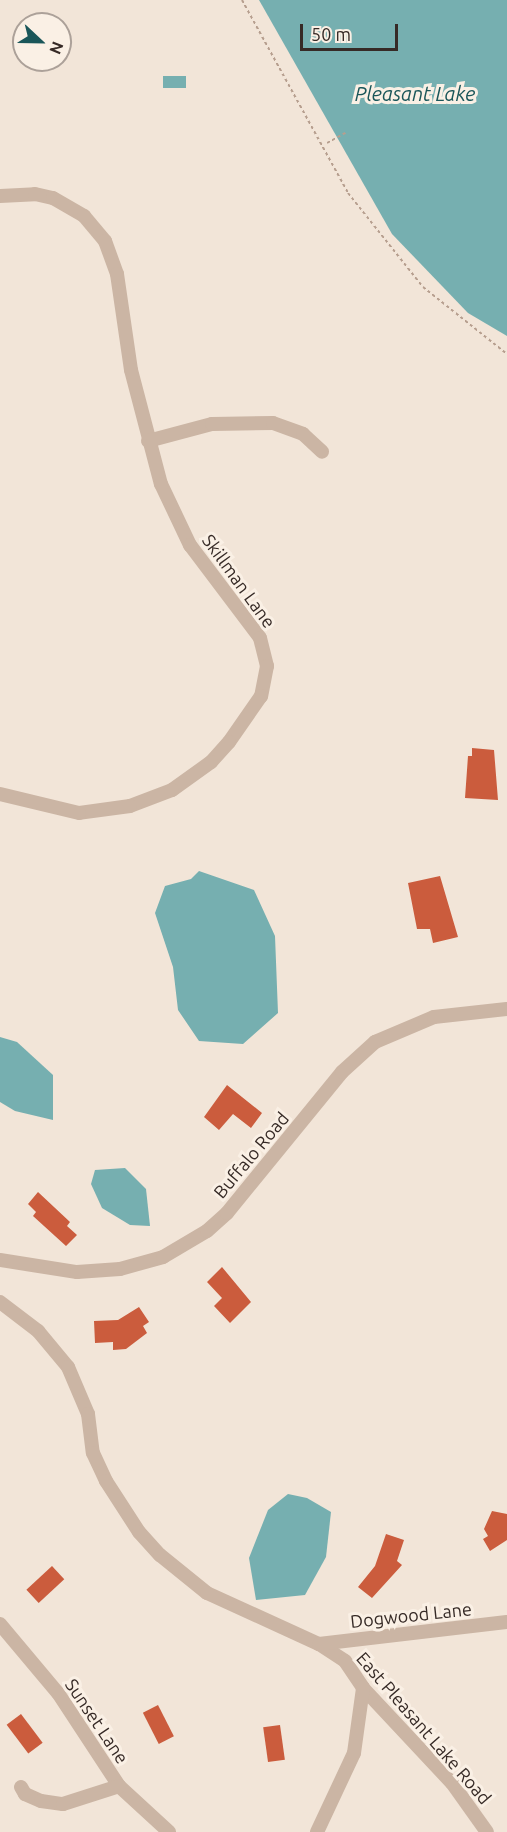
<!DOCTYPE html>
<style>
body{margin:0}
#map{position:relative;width:507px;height:1832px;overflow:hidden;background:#f2e5d8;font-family:Ubuntu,sans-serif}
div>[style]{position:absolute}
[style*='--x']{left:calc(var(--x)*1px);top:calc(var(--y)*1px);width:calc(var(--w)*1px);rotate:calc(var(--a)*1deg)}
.water>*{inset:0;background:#76afb0;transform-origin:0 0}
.building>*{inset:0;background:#cb5c3d;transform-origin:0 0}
.path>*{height:2px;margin-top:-1px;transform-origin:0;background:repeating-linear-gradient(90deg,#b69e8e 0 3px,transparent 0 6px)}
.minor>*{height:14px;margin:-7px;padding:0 7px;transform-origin:7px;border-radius:7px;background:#cbb5a4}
span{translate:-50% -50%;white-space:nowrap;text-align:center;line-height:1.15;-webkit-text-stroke:6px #faf0e5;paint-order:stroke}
.street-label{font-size:18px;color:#362a26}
.water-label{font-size:20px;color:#1a5659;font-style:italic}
.north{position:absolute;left:12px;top:12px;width:60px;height:60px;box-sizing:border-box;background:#faf0e5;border:2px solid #aca199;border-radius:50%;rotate:112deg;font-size:16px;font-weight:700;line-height:24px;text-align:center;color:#362a26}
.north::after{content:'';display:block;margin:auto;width:21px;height:27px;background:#1a5659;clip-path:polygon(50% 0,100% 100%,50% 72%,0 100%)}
.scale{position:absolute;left:300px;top:24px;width:98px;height:27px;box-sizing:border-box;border:3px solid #362a26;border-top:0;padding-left:8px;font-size:18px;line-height:21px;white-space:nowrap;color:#362a26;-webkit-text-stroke:4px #faf0e5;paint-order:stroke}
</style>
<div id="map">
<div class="water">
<i style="clip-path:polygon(259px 0,507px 0,507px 336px,468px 313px,392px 234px)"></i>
<i style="left:163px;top:76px;width:23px;height:12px"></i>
<i style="clip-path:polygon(199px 871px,254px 890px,275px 936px,278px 1013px,243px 1044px,199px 1041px,178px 1010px,173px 967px,155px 913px,165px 886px,191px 879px)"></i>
<i style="clip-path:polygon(0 1037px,17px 1042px,53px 1075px,53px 1120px,15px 1111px,0 1102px)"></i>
<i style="clip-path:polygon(125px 1168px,146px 1189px,150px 1226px,130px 1225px,102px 1208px,91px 1184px,95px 1170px)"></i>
<i style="clip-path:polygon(288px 1494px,307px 1498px,331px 1512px,326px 1557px,305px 1595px,256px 1600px,249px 1558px,268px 1510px)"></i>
</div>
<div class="building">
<i style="clip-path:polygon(472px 748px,494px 750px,498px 800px,465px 798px,468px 756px,472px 756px)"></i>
<i style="clip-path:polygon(440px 876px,458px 937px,433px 943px,430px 929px,417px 929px,408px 883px)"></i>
<i style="clip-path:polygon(227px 1085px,262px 1113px,251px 1128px,233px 1114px,219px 1130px,204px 1117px)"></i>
<i style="clip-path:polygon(38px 1192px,70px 1222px,67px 1226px,77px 1235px,66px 1246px,33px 1216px,36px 1212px,28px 1204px)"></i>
<i style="clip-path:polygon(222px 1267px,251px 1302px,230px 1323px,214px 1306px,222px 1298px,207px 1282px)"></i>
<i style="clip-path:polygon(139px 1307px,149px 1322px,143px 1326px,147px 1333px,126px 1349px,113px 1350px,113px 1342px,95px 1343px,94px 1321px,118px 1320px)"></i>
<i style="clip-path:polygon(492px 1511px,507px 1514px,507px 1540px,490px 1551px,483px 1539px,488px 1536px,484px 1529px)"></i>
<i style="clip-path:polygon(386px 1534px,404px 1540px,397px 1561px,402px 1565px,372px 1598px,358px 1587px,375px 1566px)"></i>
<i style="left:52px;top:1566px;width:18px;height:35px;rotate:47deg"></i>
<i style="left:158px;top:1705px;width:35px;height:17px;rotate:63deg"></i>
<i style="left:21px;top:1714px;width:36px;height:18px;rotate:53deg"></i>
<i style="left:280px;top:1725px;width:35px;height:17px;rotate:82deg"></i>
</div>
<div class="path">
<i style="--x:242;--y:0;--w:220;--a:61.2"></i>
<i style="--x:348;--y:193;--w:120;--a:51.4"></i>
<i style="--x:423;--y:287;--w:107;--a:38.6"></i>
<i style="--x:327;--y:143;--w:23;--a:-29"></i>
</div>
<div class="minor">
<i style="--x:0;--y:196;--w:35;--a:-3"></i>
<i style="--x:35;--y:194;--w:18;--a:13"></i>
<i style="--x:53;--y:198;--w:36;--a:30"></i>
<i style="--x:84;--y:216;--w:33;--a:50"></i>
<i style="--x:105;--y:241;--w:35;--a:70"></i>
<i style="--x:117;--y:274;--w:97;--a:81.7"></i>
<i style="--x:131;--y:370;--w:118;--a:75.3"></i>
<i style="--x:161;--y:484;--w:68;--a:64.6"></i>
<i style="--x:190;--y:545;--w:116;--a:53"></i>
<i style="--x:260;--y:638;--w:29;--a:76"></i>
<i style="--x:267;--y:666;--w:31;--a:101"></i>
<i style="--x:261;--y:696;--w:56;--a:124.8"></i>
<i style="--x:229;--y:742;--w:27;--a:132"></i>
<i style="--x:211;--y:762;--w:48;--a:144.3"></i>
<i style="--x:172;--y:790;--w:45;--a:159.1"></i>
<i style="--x:130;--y:806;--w:51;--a:172.2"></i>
<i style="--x:79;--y:813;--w:81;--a:-166.5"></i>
<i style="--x:148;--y:441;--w:66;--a:-14.9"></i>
<i style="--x:212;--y:424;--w:61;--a:-0.9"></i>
<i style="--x:273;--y:423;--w:32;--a:20"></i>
<i style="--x:303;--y:434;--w:26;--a:43"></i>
<i style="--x:0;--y:1260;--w:78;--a:8.9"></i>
<i style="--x:77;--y:1272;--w:43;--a:-4"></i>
<i style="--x:120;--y:1269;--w:45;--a:-15.6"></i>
<i style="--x:163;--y:1257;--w:51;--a:-30.6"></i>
<i style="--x:207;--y:1231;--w:27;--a:-42"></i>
<i style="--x:227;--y:1213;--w:182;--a:-50.8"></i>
<i style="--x:342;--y:1072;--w:45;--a:-42.3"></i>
<i style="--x:375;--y:1042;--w:64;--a:-23"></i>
<i style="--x:434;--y:1017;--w:73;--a:-6.3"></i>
<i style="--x:0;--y:1302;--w:48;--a:37.3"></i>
<i style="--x:38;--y:1331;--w:47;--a:50.2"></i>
<i style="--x:68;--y:1367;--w:51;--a:66.9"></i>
<i style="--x:88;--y:1414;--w:39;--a:83"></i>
<i style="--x:93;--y:1453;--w:31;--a:65"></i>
<i style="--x:106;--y:1481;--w:61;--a:57.1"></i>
<i style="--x:139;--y:1532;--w:31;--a:48"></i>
<i style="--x:160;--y:1555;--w:60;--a:39"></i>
<i style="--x:207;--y:1593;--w:123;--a:24.5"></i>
<i style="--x:319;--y:1644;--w:31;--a:33"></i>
<i style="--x:345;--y:1661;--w:32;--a:56"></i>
<i style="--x:363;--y:1688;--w:130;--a:46.9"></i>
<i style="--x:452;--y:1783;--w:60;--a:54.5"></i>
<i style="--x:0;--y:1624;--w:90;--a:50"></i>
<i style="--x:58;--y:1693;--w:111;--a:56.7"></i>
<i style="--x:119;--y:1786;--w:68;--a:42.6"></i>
<i style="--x:319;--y:1644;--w:189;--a:-6.7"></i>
<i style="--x:21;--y:1787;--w:8;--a:60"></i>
<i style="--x:25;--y:1794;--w:17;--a:24"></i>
<i style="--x:41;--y:1801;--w:22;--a:8"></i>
<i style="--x:63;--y:1804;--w:59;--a:-17.8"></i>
<i style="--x:317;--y:1832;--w:87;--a:-64.9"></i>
<i style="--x:354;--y:1753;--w:66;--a:-82.1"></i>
</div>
<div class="street-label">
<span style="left:239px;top:581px;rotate:54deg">Skillman Lane</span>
<span style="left:251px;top:1155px;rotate:-50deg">Buffalo Road</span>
<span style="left:411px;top:1615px;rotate:-6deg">Dogwood Lane</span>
<span style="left:97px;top:1721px;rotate:56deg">Sunset Lane</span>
<span style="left:424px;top:1728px;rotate:49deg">East Pleasant Lake Road</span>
</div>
<div class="water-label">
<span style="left:415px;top:93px">Pleasant Lake</span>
</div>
<div class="north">N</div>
<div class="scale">50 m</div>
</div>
